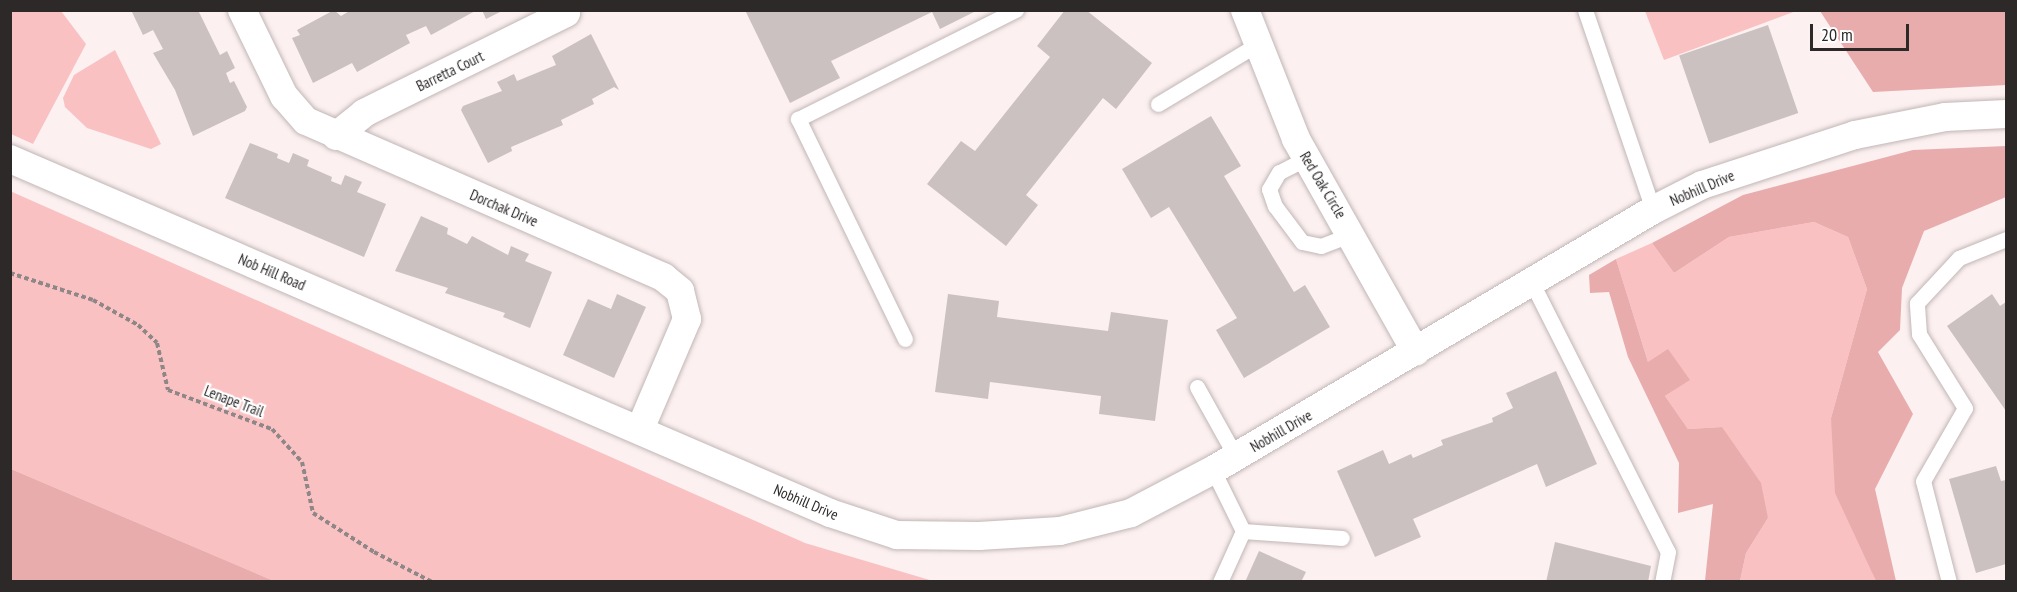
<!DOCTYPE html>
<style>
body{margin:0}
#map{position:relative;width:2017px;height:592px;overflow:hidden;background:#fcf0f0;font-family:"PT Sans Narrow",sans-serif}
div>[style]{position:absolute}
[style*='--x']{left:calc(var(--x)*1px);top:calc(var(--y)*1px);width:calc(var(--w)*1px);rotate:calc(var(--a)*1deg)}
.green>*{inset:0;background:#fac1c2}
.forest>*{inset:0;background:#e8acad}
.building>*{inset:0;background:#ccc1c1;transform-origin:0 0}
.path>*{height:4px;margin-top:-2px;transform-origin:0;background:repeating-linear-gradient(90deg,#8f8787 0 4.5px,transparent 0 7.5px)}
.roads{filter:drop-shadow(0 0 2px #c1b6b6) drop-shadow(0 0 2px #c1b6b6)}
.lane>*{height:15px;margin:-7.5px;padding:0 7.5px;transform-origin:7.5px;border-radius:7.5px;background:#fff}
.street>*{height:28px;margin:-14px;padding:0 14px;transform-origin:14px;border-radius:14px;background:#fff}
span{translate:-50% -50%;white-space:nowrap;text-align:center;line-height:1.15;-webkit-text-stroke:4.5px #fff;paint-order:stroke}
.street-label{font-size:15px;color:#2d2929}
.frame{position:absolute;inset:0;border:12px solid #2d2929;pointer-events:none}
.scale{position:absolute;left:1810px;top:24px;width:99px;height:27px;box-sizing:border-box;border:3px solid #2d2929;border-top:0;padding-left:8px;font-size:18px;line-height:21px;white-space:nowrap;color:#2d2929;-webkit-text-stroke:4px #fff;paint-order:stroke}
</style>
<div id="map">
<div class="green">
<i style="clip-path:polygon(10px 11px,61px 11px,86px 44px,33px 144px,11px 134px)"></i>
<i style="clip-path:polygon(1645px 11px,1796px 11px,1664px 60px)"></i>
<i style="clip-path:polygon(115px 50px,161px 144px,151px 149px,87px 128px,65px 107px,63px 98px,74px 75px)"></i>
<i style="clip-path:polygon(10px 191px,805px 543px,933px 581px,274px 581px,11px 469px)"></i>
<i style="clip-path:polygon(1814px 222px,1848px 237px,1867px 289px,1831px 418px,1861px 545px,1876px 581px,1740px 581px,1746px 553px,1768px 518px,1722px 427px,1688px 429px,1665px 396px,1689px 380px,1648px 362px,1616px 259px,1652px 243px,1674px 273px,1729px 237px)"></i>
</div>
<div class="forest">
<i style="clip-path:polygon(1820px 11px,2006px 11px,2006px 85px,1873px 92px)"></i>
<i style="clip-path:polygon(2006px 146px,2006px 197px,1924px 231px,1902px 288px,1900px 330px,1878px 352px,1913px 414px,1875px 489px,1896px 581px,1876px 581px,1835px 493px,1831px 418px,1867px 289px,1848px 237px,1814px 222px,1729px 237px,1674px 273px,1652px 243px,1743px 195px,1913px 150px)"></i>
<i style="clip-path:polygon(1616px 259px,1648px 362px,1668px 349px,1690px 380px,1665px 396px,1688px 429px,1722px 427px,1761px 483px,1768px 518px,1746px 553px,1740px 581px,1705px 581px,1713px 504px,1678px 513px,1679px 463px,1628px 357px,1609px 292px,1590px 293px,1589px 275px)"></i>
<i style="clip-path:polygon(11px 469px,274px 581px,11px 581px)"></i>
</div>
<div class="building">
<i style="clip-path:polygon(131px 10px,198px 10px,220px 55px,227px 51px,235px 68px,226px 73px,230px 83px,234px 81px,247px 107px,245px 111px,193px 136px,175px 90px,153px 53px,163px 49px,153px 30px,143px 35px)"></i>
<i style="clip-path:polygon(334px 10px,341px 16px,351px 10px,477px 10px,431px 35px,426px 26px,406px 35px,410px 43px,357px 72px,352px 63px,313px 83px,292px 38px,300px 35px,297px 30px)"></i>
<i style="clip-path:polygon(482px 10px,504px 10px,486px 19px)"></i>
<i style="clip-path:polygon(745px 10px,978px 10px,940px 29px,932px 12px,831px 61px,840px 78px,790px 103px)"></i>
<i style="clip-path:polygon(1065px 10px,1086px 10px,1152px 63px,1116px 109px,1103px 98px,1026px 195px,1038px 205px,1006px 246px,927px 184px,961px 141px,975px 151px,1050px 57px,1037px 46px)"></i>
<i style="left:1768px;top:25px;width:93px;height:94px;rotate:71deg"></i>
<i style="clip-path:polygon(591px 34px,619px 90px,614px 87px,592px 99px,594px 104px,561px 120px,563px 125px,511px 147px,512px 151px,488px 163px,461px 110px,463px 106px,502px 91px,497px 82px,514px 74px,517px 81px,556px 65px,552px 56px)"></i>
<i style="clip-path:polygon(1211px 116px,1241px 166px,1224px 176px,1294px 292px,1305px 285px,1330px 327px,1244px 378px,1216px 330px,1237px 318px,1169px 207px,1151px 218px,1122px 169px)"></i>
<i style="clip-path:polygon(250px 143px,278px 154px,277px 158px,289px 163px,293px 153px,309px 160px,307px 166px,332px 177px,331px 181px,341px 185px,345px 175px,362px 182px,357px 192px,386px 204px,364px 257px,225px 198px)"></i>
<i style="clip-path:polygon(421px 216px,448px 228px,447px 234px,467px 244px,472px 236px,508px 255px,511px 246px,529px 254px,525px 261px,552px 272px,530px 328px,503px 317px,505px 313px,445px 293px,448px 288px,395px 271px)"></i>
<i style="clip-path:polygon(617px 294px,646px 307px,614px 378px,563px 355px,588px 299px,611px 309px)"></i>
<i style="clip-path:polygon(948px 294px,999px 301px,997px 317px,1108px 331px,1111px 312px,1168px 320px,1155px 421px,1099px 414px,1101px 396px,990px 382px,988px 399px,935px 392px)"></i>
<i style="clip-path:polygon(1992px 294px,2000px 306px,2006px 302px,2006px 411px,1947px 326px)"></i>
<i style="clip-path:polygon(1556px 371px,1597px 464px,1546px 487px,1537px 464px,1413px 519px,1421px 537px,1375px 557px,1337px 471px,1383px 450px,1389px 464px,1411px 454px,1413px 458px,1443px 445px,1441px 440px,1493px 422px,1492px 418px,1513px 408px,1506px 393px)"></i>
<i style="clip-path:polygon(1996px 466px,2001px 481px,2006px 480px,2006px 564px,1976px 573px,1949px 479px)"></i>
<i style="clip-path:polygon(1555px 542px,1651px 566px,1648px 582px,1546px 582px)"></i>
<i style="clip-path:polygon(1259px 551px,1306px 572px,1301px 582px,1245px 582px)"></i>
</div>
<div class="path">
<i style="--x:10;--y:273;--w:87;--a:18"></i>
<i style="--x:93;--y:300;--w:51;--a:29.1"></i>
<i style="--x:138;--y:325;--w:26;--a:43"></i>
<i style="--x:157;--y:343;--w:48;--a:76.8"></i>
<i style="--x:168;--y:390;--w:111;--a:20.6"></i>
<i style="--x:272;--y:429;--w:45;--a:47.7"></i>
<i style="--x:302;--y:462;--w:52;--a:77.8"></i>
<i style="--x:313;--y:513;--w:72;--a:32.6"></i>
<i style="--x:374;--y:552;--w:65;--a:27.3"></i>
</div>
<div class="roads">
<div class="lane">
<i style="--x:1585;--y:10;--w:211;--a:71.2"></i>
<i style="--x:1158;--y:104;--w:117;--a:-31"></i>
<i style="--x:1307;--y:158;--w:31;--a:153"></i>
<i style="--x:1279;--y:172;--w:20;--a:120"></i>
<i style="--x:1269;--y:189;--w:18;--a:71"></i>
<i style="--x:1275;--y:206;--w:45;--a:53.1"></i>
<i style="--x:1302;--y:242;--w:19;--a:12"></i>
<i style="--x:1321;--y:246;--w:34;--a:-21"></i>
<i style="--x:1532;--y:283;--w:301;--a:63.2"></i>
<i style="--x:1668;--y:552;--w:31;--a:101"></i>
<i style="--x:905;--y:339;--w:245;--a:-115.9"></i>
<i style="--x:798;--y:119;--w:244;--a:-26.6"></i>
<i style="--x:1197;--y:387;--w:80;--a:60.9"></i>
<i style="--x:1213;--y:470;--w:68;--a:63.8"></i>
<i style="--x:1243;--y:531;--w:56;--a:114.3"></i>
<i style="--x:1243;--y:531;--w:99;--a:4"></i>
<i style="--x:1949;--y:582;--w:104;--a:-104.4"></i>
<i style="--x:1923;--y:481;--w:84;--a:-60.1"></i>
<i style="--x:1965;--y:408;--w:87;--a:-121.9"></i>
<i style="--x:1919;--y:334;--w:31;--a:-94"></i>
<i style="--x:1917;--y:303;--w:62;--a:-47"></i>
<i style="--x:1959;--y:258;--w:51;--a:-22"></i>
</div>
<div class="street">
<i style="--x:242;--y:10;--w:96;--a:64"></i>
<i style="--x:284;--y:96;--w:33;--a:49"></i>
<i style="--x:306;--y:121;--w:390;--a:23.6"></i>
<i style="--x:663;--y:277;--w:22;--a:39"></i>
<i style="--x:680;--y:291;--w:29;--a:76"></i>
<i style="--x:687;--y:319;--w:120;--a:113.1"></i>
<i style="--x:1245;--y:10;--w:139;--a:68.4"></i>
<i style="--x:1296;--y:139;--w:244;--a:60.6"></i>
<i style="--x:336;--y:136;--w:36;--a:-39"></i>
<i style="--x:364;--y:113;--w:225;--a:-26.3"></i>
<i style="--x:566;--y:13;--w:4;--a:-124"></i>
<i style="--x:10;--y:159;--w:893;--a:23.35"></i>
<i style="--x:830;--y:513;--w:71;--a:18.2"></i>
<i style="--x:897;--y:535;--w:82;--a:0.7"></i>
<i style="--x:979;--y:536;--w:81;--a:-3.5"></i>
<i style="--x:1060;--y:531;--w:73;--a:-14.2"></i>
<i style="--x:1131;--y:513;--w:93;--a:-27.7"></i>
<i style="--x:1213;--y:470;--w:511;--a:-30.58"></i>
<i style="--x:1653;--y:210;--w:55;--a:-27"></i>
<i style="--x:1702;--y:185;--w:161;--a:-18.1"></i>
<i style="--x:1855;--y:135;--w:92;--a:-11.3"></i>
<i style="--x:1945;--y:117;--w:61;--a:-2.8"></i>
</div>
</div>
<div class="street-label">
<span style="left:450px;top:71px;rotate:-26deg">Barretta Court</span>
<span style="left:1323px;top:185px;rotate:59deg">Red Oak Circle</span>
<span style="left:1702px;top:188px;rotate:-23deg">Nobhill Drive</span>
<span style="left:504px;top:208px;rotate:23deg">Dorchak Drive</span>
<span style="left:272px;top:272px;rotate:23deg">Nob Hill Road</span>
<span style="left:234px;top:401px;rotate:21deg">Lenape Trail</span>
<span style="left:1281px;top:431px;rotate:-30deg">Nobhill Drive</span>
<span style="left:806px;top:502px;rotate:23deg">Nobhill Drive</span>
</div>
<div class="frame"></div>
<div class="scale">20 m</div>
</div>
